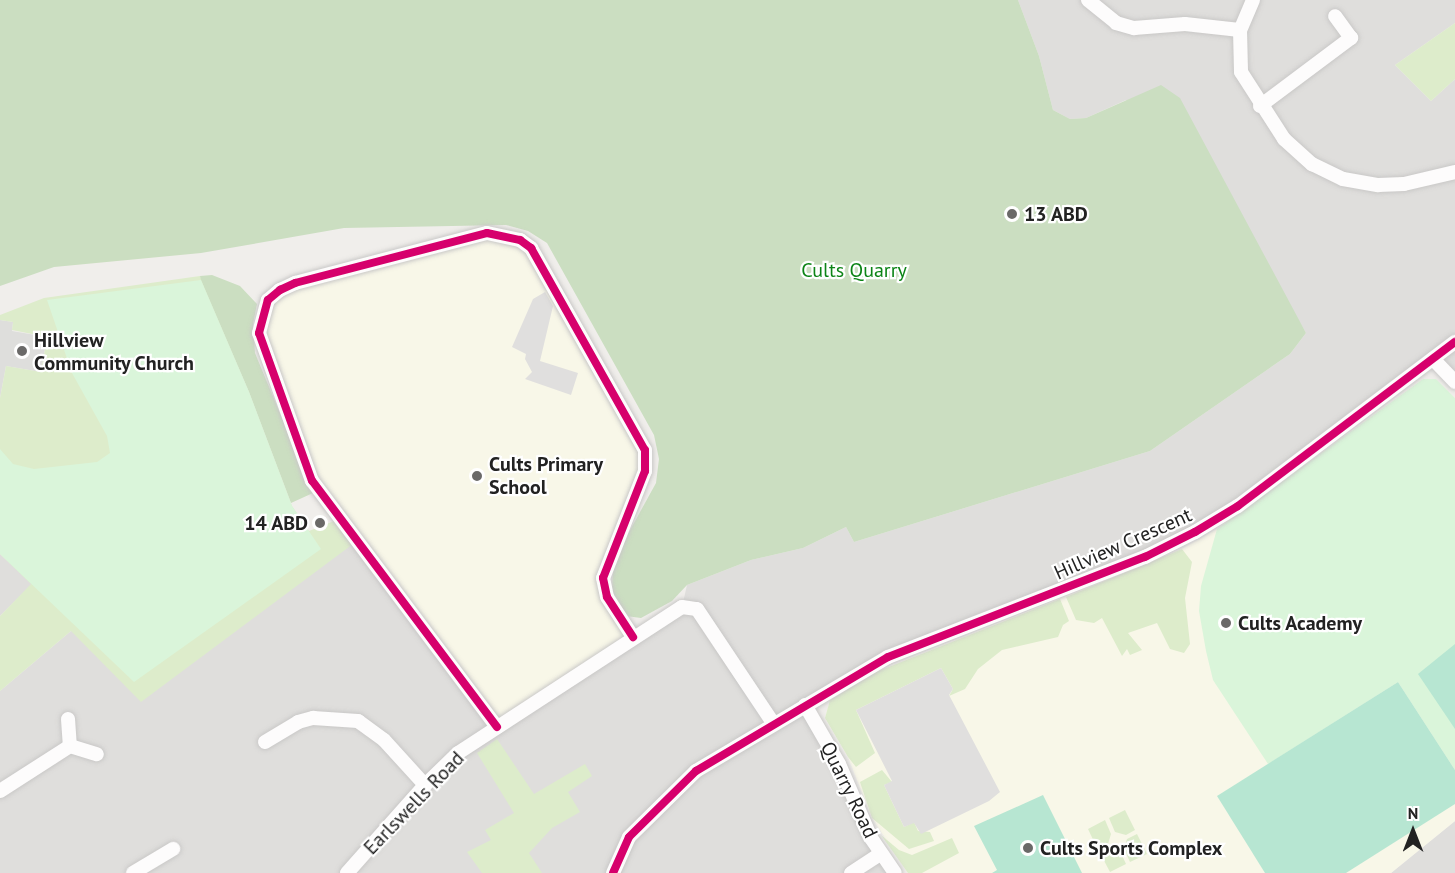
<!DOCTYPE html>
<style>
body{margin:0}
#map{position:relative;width:1455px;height:873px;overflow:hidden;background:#f0eeeb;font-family:"PT Sans",sans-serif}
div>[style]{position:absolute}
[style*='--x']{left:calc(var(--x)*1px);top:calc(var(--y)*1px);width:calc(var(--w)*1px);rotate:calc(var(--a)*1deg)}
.residential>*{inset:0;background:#dfdedc}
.education>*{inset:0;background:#f8f7e8}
.religious>*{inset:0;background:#dededc}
.grass>*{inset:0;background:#ddeccb}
.forest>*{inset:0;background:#cbdec1}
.park>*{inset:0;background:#daf5da}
.pitch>*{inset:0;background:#b7e6d2}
.parking>*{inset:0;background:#e0dfde}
.roads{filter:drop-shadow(0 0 2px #c9c8c7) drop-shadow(0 0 2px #c9c8c7)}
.street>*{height:14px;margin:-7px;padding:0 7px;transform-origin:7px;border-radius:7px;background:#fdfcfc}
.cycleway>*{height:8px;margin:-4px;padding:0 4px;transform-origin:4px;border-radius:4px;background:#d6006c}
.dots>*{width:16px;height:16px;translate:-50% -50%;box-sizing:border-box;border:3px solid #fff;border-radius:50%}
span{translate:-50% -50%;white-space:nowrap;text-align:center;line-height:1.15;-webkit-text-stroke:4.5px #fff;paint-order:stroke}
.poi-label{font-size:20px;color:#222;font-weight:700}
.left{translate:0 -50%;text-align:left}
.right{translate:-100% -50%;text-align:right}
.park-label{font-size:20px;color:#0c8416}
.street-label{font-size:20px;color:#222}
.north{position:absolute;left:1383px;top:801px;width:60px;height:60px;-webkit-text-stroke:4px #fff;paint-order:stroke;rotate:0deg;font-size:16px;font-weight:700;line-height:24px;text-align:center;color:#222}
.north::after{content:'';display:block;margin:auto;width:21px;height:27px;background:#222;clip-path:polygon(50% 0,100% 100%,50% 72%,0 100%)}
</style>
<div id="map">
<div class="residential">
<i style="clip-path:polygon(1018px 0,1455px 0,1455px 23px,1395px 65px,1431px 101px,1455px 79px,1455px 382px,1434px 359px,1195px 532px,888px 657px,806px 705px,895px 873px,0 873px,0 691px,71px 631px,356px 541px,497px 727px,682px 607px,687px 585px,751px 560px,803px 548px,846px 527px,854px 542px,1150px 451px,1290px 354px,1306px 333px,1296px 316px,1126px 100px,1086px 118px,1070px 119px,1053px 110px,1039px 56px)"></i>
<i style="clip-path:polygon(0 554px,32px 584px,0 616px)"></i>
<i style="clip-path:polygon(1455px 821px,1455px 873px,1391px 873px)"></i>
</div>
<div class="education">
<i style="clip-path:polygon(487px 233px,520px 240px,645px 450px,604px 572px,633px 637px,497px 727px,312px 481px,262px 352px,261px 314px,280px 290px)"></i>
<i style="clip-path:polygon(1423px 379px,1436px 379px,1455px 398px,1455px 821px,1391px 873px,908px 873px,872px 818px,848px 757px,825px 718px,830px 700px,876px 672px,1182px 549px,1217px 529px)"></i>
</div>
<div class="religious">
<i style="clip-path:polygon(0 320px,13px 322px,12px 331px,47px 337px,41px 372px,6px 366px,0 398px)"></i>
</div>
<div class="grass">
<i style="clip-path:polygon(1455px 23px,1455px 79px,1431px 101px,1395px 65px)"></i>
<i style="clip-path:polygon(200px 276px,249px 392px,292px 506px,309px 531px,334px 521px,353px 544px,141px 702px,71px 631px,0 691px,0 616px,31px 584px,0 554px,0 398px,6px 366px,41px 372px,47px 337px,12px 330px,13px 322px,0 320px,0 315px,44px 298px)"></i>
<i style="clip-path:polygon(1182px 549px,1192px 562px,1185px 598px,1190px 644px,1184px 653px,1170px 649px,1157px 623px,1128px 633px,1142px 650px,1130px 655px,1127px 649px,1122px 656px,1102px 618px,1094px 623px,1076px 620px,1066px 597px)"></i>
<i style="clip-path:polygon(1060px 599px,1069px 621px,1063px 625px,1058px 637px,1002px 650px,978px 669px,965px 689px,949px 696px,953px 689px,941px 668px,856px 710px,875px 753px,856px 767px,848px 757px,825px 718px,830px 700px,876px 672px)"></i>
<i style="clip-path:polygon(497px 739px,534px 794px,585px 764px,592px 776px,568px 792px,580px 812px,552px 828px,529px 853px,542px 873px,482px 873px,467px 852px,491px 840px,485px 830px,514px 813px,477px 753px)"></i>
<i style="clip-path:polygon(882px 770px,892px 782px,884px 785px,904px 827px,914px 822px,918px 831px,930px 832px,934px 841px,909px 849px,872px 818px,860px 782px)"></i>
<i style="clip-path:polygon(1125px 810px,1135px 830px,1126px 835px,1115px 832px,1109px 818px)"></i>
<i style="clip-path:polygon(1105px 820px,1111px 834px,1108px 844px,1097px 848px,1088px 829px)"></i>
<i style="clip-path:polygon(1137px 834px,1147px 854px,1130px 862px,1124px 849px,1127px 839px)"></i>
<i style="clip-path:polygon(881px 835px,899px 850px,912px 855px,952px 838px,959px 853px,922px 873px,908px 873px)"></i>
<i style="clip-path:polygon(1110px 848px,1120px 851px,1126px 864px,1110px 872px,1100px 853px)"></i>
</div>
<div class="forest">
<i style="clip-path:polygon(0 0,1018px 0,1039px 56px,1053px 110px,1070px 119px,1086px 118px,1161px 85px,1180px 98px,1306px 333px,1290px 354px,1150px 451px,854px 542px,846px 527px,803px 548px,751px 560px,687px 585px,672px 601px,641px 618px,626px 616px,612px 594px,613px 561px,656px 483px,659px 459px,654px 435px,547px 243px,528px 231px,506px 225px,344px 228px,201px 253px,54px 267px,0 286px)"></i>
<i style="clip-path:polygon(212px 275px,240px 286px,257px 304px,253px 324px,255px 353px,313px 493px,291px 503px,249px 392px,201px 280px,200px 276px)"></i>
</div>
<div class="park">
<i style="clip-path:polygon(201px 280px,249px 392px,292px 506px,321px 549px,134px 682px,0 554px,0 449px,13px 464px,34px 469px,97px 462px,110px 453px,107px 436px,72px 373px,47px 300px)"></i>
<i style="clip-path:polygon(1423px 379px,1436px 379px,1455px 398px,1455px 770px,1398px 682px,1268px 764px,1213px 680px,1206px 651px,1199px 611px,1201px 586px,1217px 529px)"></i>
</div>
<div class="pitch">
<i style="clip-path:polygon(1455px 644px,1455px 729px,1418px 674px)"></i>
<i style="clip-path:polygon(1398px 682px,1455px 770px,1455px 804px,1346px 873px,1265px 873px,1217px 796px)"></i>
<i style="clip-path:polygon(1043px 795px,1082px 873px,992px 873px,997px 870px,974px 826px)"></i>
</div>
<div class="parking">
<i style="clip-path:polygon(545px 292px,553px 306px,540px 361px,578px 373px,571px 395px,525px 379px,532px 372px,525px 359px,526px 354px,512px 347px,533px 299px)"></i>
<i style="clip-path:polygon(941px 668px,953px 689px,949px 695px,1000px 792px,989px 801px,921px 834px,914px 823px,904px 827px,884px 785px,892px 781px,856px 710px)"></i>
</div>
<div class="roads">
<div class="street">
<i style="--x:1088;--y:0;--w:36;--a:39"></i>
<i style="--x:1116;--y:23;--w:19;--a:16"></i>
<i style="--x:1134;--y:28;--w:51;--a:-4.5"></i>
<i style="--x:1185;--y:24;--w:55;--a:6.2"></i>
<i style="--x:1253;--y:0;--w:33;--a:113"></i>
<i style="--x:1240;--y:30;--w:42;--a:88.6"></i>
<i style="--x:1241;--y:72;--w:80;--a:57.3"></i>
<i style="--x:1284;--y:139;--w:38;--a:42"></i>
<i style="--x:1312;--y:164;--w:34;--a:26"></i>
<i style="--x:1343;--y:179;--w:36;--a:10"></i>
<i style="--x:1378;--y:185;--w:26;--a:-2"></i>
<i style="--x:1404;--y:184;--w:52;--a:-13.2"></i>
<i style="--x:1260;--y:106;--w:114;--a:-36.8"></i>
<i style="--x:1351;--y:38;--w:27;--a:-126"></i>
<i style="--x:1433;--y:359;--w:32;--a:46"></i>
<i style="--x:805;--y:705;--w:68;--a:60"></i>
<i style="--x:839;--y:764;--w:81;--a:66.6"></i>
<i style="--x:871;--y:838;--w:42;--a:55.6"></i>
<i style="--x:68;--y:719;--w:27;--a:86"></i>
<i style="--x:70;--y:746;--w:28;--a:17"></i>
<i style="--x:497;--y:727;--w:308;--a:-126.9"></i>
<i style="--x:312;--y:481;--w:157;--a:-109.7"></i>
<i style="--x:259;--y:333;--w:34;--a:-75"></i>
<i style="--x:268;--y:300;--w:16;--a:-40"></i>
<i style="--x:280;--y:290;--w:17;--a:-25"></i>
<i style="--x:295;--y:283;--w:198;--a:-14.6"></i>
<i style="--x:487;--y:233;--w:34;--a:12"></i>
<i style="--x:520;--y:240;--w:14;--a:36"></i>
<i style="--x:531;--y:248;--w:232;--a:60.6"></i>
<i style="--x:645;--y:450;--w:21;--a:90"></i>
<i style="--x:645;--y:471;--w:115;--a:111.4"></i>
<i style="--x:603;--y:578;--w:19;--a:78"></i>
<i style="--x:607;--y:597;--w:48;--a:57"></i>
<i style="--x:265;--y:742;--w:39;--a:-31"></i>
<i style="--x:298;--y:722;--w:16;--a:-15"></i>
<i style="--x:313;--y:718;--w:45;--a:3.8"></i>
<i style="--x:358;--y:721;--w:32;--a:36"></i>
<i style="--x:384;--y:740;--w:61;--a:47.7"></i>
<i style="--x:0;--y:791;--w:83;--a:-32.7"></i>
<i style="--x:133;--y:873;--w:47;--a:-31"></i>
<i style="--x:347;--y:873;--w:118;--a:-48.4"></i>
<i style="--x:425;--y:785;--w:46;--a:-44.1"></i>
<i style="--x:458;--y:753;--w:267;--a:-33.1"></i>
<i style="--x:682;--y:607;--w:15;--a:8"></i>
<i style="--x:697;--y:609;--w:137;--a:56.3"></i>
<i style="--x:613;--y:873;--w:39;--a:-66"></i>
<i style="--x:629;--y:837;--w:94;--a:-44.6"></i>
<i style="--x:696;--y:771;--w:223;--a:-30.7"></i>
<i style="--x:888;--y:657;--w:276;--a:-21.3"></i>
<i style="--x:1145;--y:557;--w:56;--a:-26.6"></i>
<i style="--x:1195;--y:532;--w:50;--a:-31.2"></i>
<i style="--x:1238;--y:506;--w:272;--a:-37.1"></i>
<i style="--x:851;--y:873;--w:35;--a:-33"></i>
</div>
</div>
<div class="cycleway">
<i style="--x:497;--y:727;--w:308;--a:-126.9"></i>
<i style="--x:312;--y:481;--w:157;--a:-109.7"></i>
<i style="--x:259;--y:333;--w:34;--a:-75"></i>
<i style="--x:268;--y:300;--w:16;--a:-40"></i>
<i style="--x:280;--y:290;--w:17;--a:-25"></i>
<i style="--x:295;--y:283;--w:198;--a:-14.6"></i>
<i style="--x:487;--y:233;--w:34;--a:12"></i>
<i style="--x:520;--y:240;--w:14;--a:36"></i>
<i style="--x:531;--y:248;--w:232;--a:60.6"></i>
<i style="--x:645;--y:450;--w:21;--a:90"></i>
<i style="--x:645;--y:471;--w:115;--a:111.4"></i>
<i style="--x:603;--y:578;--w:19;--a:78"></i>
<i style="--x:607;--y:597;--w:48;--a:57"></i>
<i style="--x:613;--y:873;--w:39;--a:-66"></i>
<i style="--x:629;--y:837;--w:94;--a:-44.6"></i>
<i style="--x:696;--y:771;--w:223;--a:-30.7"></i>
<i style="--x:888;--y:657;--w:276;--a:-21.3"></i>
<i style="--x:1145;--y:557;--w:56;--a:-26.6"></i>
<i style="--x:1195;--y:532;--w:50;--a:-31.2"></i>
<i style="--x:1238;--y:506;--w:272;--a:-37.1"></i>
</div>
<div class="dots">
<i style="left:1012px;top:214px;background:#6a6968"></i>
<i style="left:22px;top:351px;background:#6a6968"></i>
<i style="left:477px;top:476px;background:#6a6968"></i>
<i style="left:320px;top:523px;background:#6a6968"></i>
<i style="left:1226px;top:623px;background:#6a6968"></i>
<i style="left:1028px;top:848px;background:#6a6968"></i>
</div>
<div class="poi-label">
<span class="left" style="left:1024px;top:214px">13 ABD</span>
<span class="left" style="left:34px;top:352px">Hillview<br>Community Church</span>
<span class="left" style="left:489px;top:476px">Cults Primary<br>School</span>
<span class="right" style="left:308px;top:523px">14 ABD</span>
<span class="left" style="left:1238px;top:623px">Cults Academy</span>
<span class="left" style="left:1040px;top:848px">Cults Sports Complex</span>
</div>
<div class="park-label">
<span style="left:854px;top:270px">Cults Quarry</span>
</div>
<div class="street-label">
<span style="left:1123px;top:544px;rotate:-24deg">Hillview Crescent</span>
<span style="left:849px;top:790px;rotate:64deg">Quarry Road</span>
<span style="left:414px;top:803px;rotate:-46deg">Earlswells Road</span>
</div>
<div class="north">N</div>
</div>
